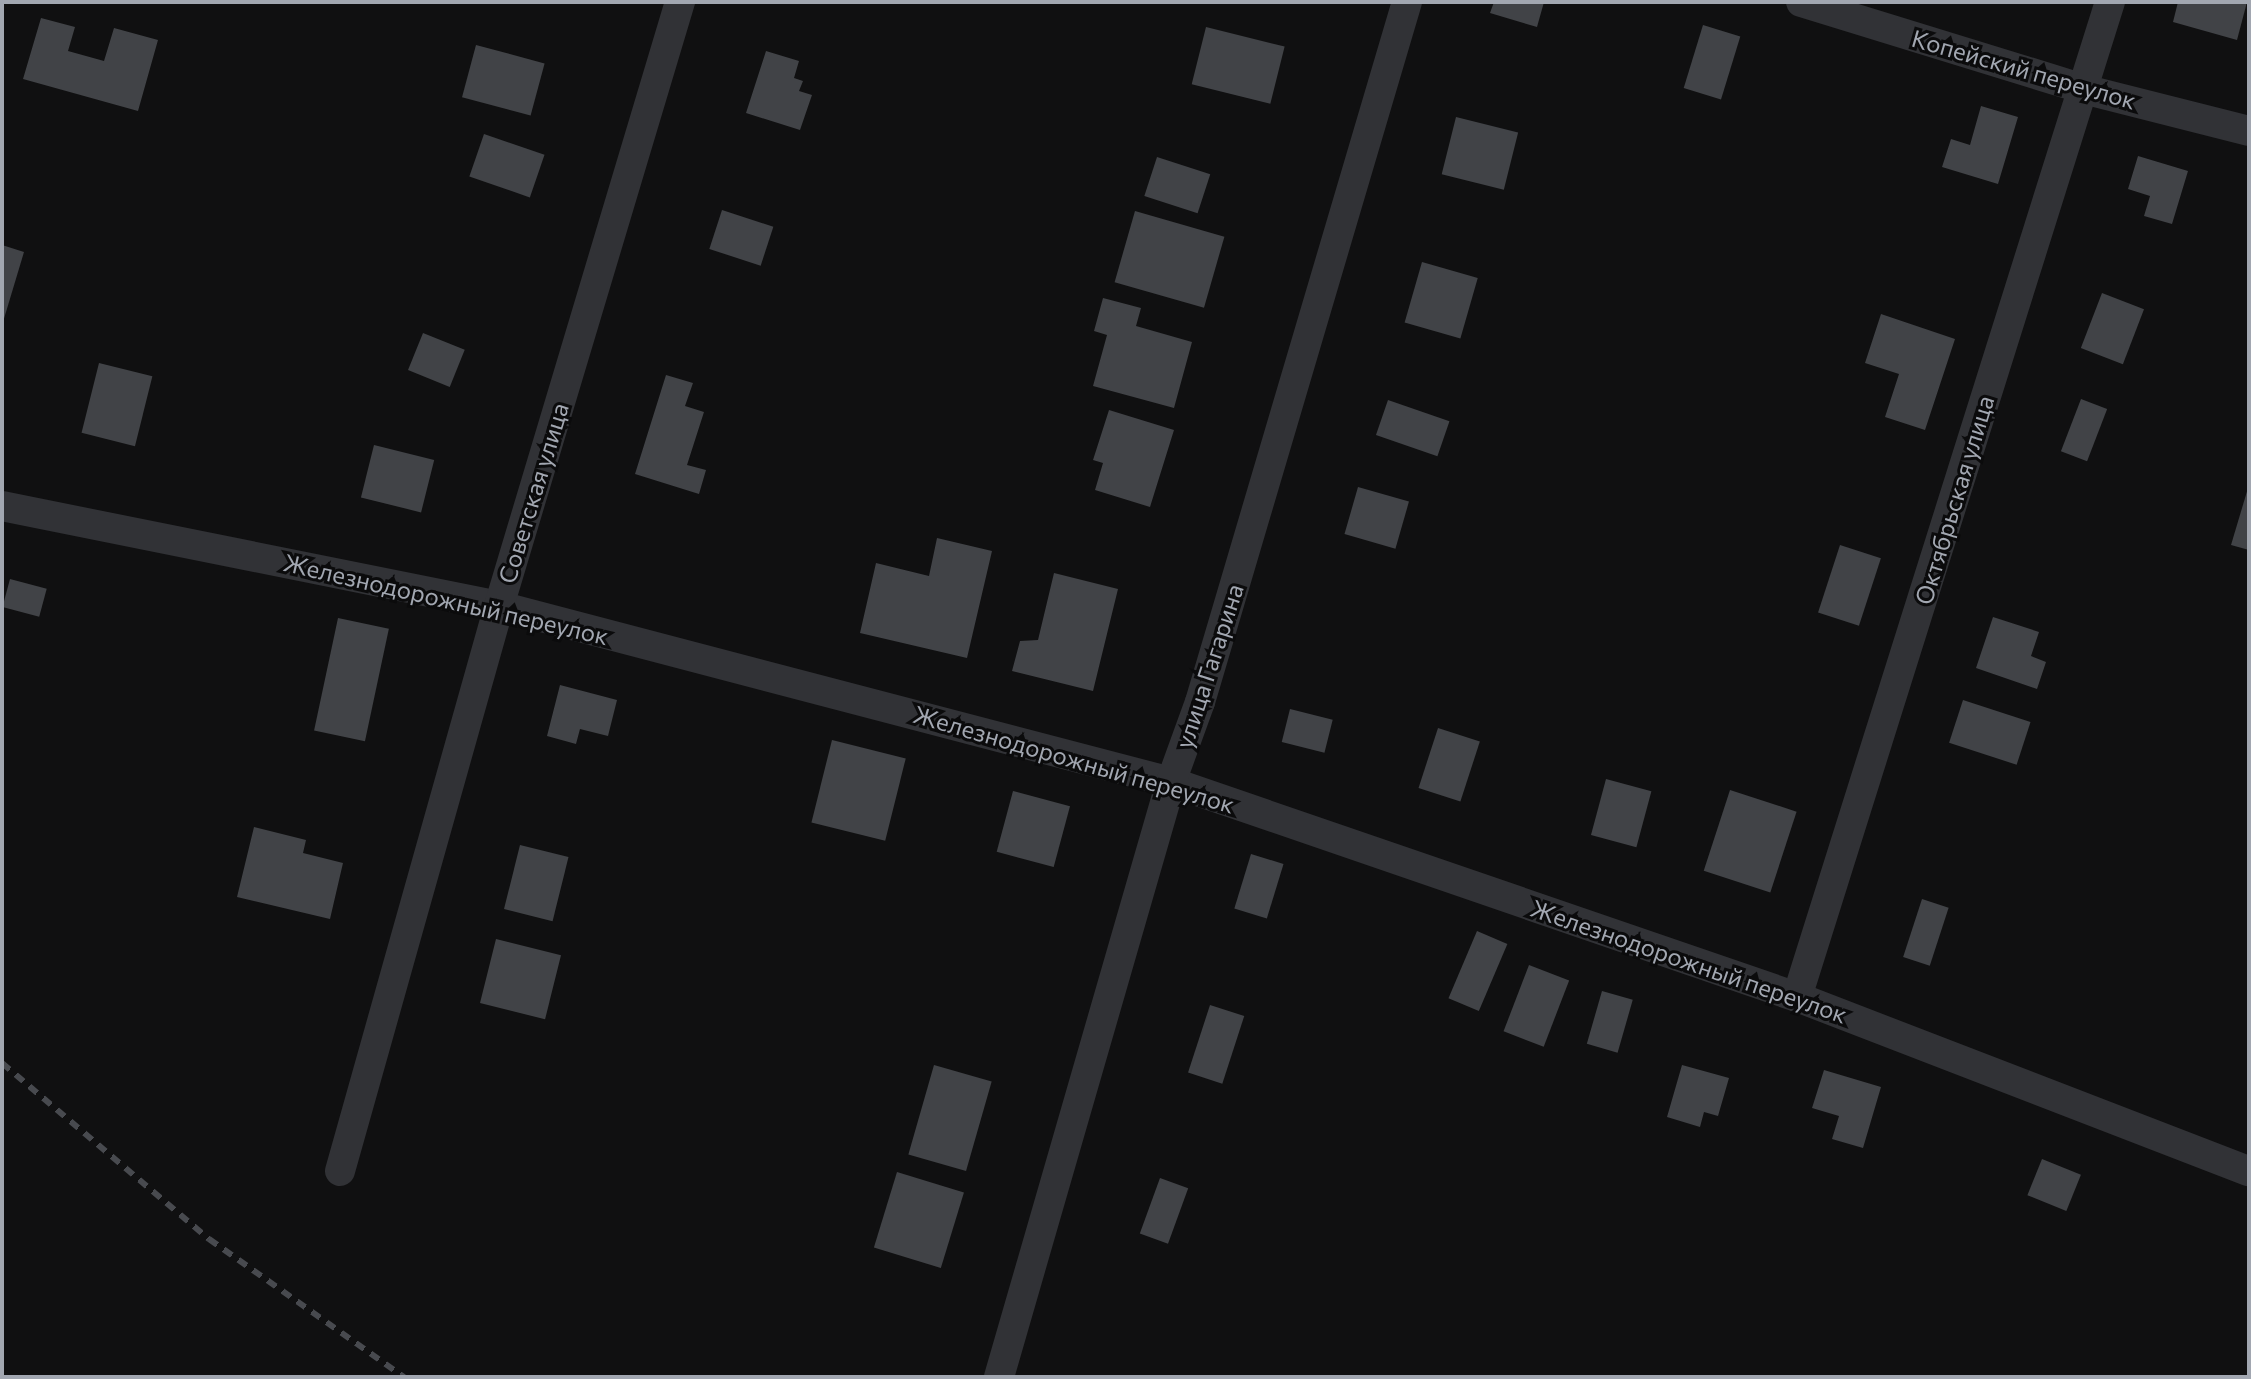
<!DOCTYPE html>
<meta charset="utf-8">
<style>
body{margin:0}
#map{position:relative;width:2251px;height:1379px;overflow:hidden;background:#101011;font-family:Commissioner,sans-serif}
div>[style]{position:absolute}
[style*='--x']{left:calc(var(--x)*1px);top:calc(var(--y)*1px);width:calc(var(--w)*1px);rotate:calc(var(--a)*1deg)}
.building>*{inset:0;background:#414347;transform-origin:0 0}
.street>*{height:30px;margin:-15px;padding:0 15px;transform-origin:15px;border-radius:15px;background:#313236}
.rail>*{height:6px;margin-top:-3px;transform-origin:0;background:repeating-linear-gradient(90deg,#484a4f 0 10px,transparent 0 18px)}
span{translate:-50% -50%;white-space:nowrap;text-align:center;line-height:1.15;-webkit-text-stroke:6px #0b0b0c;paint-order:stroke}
.street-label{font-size:24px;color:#a2a7b1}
.frame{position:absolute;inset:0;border:4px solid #a2a7b1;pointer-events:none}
</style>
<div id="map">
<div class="building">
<i style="clip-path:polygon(1494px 2px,1544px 2px,1537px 27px,1490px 13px)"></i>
<i style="clip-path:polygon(2178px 2px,2247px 2px,2237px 40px,2173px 22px)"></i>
<i style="clip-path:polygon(41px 18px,75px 27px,68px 51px,104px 61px,114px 28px,158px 40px,138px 111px,23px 79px)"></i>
<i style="left:1703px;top:25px;width:39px;height:66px;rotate:17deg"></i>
<i style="left:1206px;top:27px;width:81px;height:59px;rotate:14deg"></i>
<i style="left:476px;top:45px;width:71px;height:54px;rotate:15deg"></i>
<i style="clip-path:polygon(766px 51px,799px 61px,794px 78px,803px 81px,799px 91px,812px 95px,800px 130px,746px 113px)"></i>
<i style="clip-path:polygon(1981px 106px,2018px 117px,1998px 184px,1942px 167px,1951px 139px,1970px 145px)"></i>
<i style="left:1456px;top:117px;width:64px;height:59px;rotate:14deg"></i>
<i style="left:484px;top:134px;width:64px;height:45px;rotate:19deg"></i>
<i style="clip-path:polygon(2138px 156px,2188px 171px,2172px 224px,2144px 216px,2150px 196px,2128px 189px)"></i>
<i style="left:1157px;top:157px;width:56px;height:41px;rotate:18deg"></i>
<i style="left:722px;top:210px;width:54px;height:41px;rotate:18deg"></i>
<i style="left:1135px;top:211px;width:93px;height:74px;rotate:16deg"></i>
<i style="clip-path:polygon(2px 245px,24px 252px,3px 322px,2px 322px)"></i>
<i style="left:1422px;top:262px;width:58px;height:63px;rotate:16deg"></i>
<i style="left:2102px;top:293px;width:45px;height:59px;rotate:21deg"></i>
<i style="clip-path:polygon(1103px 298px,1141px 308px,1136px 326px,1192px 342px,1174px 408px,1093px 386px,1107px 335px,1094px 331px)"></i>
<i style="clip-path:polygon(1881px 314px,1955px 339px,1925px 430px,1885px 417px,1899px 374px,1865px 363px)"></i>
<i style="left:423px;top:333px;width:45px;height:40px;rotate:22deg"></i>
<i style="left:99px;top:363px;width:55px;height:72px;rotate:14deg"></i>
<i style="clip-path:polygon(666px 375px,693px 383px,685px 406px,704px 412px,687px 465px,706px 470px,699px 494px,635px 474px)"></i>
<i style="left:2081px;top:399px;width:28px;height:56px;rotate:21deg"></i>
<i style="left:1388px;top:400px;width:65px;height:37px;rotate:19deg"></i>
<i style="clip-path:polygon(1109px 410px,1174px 430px,1150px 507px,1095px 490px,1103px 463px,1093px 460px)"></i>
<i style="left:374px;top:445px;width:62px;height:54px;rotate:14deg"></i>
<i style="left:1358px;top:487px;width:53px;height:49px;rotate:16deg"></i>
<i style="clip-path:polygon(2248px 488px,2249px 488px,2249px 550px,2231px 545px)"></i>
<i style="clip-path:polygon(937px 538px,992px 551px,967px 658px,860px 633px,876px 563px,929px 576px)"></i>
<i style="left:1840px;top:545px;width:43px;height:71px;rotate:18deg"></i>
<i style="clip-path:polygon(1054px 573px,1118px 589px,1093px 691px,1012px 671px,1020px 641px,1038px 640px)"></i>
<i style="left:10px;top:579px;width:38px;height:29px;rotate:15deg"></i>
<i style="clip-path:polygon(1993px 617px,2039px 632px,2031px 656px,2046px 662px,2037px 689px,1976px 668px)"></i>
<i style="left:338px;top:618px;width:52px;height:115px;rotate:12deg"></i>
<i style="clip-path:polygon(560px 685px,617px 700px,608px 736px,580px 729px,576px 744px,547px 736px)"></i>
<i style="left:1963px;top:700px;width:71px;height:45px;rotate:18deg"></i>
<i style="left:1290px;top:709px;width:44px;height:34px;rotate:14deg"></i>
<i style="left:1438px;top:728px;width:44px;height:63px;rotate:18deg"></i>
<i style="left:832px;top:740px;width:76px;height:85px;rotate:14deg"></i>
<i style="left:1606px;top:779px;width:47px;height:58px;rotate:15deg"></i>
<i style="left:1730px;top:790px;width:70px;height:85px;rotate:18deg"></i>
<i style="left:1013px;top:791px;width:59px;height:63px;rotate:15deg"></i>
<i style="clip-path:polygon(254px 827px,306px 840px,303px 853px,343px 863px,330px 919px,237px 897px)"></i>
<i style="left:520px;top:845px;width:50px;height:66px;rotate:14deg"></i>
<i style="left:1251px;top:854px;width:34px;height:57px;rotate:17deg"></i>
<i style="left:1922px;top:899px;width:28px;height:61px;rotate:18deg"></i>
<i style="left:1477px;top:931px;width:33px;height:73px;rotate:23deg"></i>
<i style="left:496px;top:939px;width:67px;height:66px;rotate:14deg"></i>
<i style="left:1529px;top:965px;width:43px;height:71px;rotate:21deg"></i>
<i style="left:1602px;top:991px;width:32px;height:55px;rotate:16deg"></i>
<i style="left:1210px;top:1005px;width:36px;height:71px;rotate:18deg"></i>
<i style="left:934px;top:1065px;width:60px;height:93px;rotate:16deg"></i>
<i style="clip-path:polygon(1682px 1065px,1729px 1078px,1718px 1116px,1704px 1112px,1700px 1127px,1667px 1117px)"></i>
<i style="clip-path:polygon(1824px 1070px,1881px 1087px,1863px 1148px,1832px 1139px,1839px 1116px,1812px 1108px)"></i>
<i style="left:2042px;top:1159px;width:42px;height:39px;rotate:22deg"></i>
<i style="left:897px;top:1172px;width:70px;height:79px;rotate:17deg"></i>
<i style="left:1160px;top:1178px;width:30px;height:59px;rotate:20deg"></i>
</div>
<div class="street">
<i style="--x:1801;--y:2;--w:295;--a:17.1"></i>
<i style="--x:2083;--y:89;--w:171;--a:14.2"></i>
<i style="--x:2;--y:506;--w:507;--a:11.38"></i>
<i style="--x:499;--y:606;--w:695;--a:14.68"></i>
<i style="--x:1171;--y:782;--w:662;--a:18.96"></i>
<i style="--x:1797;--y:997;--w:484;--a:21.1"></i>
<i style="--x:1797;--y:997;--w:1043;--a:-72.54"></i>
<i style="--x:340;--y:1171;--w:587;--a:-74.28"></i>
<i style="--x:499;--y:606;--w:631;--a:-73.32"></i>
<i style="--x:999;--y:1377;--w:619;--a:-73.88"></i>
<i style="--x:1171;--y:782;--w:85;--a:-70.1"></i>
<i style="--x:1200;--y:702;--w:730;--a:-73.53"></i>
</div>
<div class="rail">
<i style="--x:2;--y:1063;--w:272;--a:40.4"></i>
<i style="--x:209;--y:1239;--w:239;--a:35.3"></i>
</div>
<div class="street-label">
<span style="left:2024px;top:69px;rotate:16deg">Копейский переулок</span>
<span style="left:533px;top:493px;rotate:-73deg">Советская улица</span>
<span style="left:1954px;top:500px;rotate:-73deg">Октябрьская улица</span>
<span style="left:446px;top:599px;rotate:13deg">Железнодорожный переулок</span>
<span style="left:1209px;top:666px;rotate:-72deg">улица Гагарина</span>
<span style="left:1074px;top:759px;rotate:16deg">Железнодорожный переулок</span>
<span style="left:1689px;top:961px;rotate:19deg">Железнодорожный переулок</span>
</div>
<div class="frame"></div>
</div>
